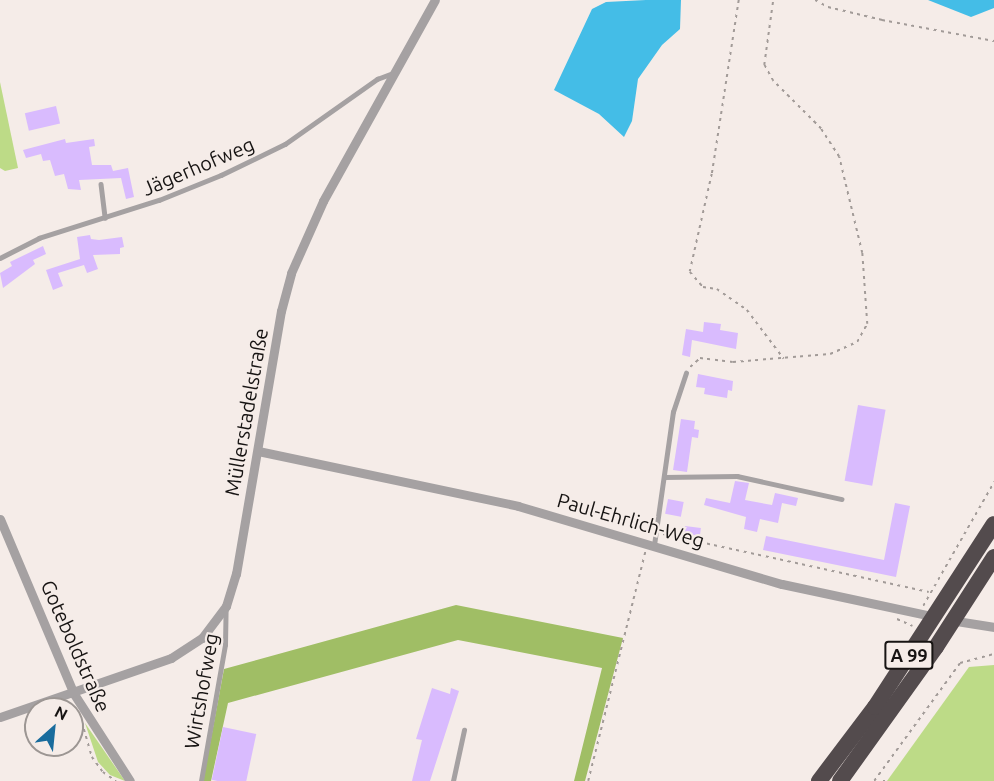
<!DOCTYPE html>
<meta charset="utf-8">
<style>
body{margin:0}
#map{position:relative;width:994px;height:781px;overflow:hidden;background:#f5ece8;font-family:Ubuntu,sans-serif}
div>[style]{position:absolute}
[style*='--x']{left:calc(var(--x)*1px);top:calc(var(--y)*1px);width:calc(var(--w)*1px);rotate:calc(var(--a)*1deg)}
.green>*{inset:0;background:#bddb87}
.forest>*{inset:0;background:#a0be65}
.water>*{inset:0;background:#44bde7}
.building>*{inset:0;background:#d9bbfe;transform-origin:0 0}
.path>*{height:1.5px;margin-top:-0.75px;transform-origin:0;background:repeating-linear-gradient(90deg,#a29b98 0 3px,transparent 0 7.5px)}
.lane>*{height:4.5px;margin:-2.25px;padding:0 2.25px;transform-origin:2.25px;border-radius:2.25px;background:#a5a1a2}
.street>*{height:9px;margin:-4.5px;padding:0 4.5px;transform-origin:4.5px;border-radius:4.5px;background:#a5a1a2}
.highway>*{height:16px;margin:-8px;padding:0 8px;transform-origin:8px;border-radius:8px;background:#534b4d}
span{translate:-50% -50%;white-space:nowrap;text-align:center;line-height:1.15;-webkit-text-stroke:4.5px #f5ece8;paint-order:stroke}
.shield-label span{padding:2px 4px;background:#f5ece8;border:2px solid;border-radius:4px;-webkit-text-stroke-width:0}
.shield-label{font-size:18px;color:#171413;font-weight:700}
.street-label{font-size:20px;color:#171413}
.north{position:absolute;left:24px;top:697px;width:60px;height:60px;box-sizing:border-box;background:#f5ece8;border:2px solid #9c9693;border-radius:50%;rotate:27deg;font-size:16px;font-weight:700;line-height:24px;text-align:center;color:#171413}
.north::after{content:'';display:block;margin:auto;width:21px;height:27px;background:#196c9d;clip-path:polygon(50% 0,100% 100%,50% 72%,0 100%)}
</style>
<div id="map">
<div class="green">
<i style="clip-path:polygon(0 82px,18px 168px,5px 171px,0 168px)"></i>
<i style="clip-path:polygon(994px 665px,994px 781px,887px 781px,969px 667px)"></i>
<i style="clip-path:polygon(85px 723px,125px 781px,110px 775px,98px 762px)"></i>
</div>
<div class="forest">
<i style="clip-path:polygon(456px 605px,623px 638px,585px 781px,574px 781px,602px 668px,458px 640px,228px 703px,211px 781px,203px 781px,224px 669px)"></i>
</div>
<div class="water">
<i style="clip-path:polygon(646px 0,681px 0,680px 29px,662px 45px,638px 79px,632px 121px,624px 137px,599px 114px,554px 90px,592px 9px,606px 2px)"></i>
<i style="clip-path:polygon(928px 0,994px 0,994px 8px,971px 17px)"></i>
</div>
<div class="building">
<i style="left:56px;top:106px;width:18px;height:32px;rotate:77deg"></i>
<i style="clip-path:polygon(65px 139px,66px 143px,94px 139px,95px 146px,89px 147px,92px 165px,111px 165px,113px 171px,128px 168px,134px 197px,126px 199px,121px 178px,79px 180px,81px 190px,68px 189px,64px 174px,55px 176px,50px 160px,43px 161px,41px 154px,26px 158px,23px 150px)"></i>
<i style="clip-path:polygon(90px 235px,91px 239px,99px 240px,122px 237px,124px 247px,120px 248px,120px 254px,93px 255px,98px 269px,87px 273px,84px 265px,58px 273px,63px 286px,53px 290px,46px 270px,80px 259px,77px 237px)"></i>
<i style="clip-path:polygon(43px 246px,46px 254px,33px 260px,35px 264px,3px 288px,0 273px,12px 266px,10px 262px)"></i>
<i style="clip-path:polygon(704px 322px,721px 324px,720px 330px,738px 333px,736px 349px,692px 340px,690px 357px,682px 355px,686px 329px,703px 332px)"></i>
<i style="clip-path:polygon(698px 374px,733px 381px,732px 391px,728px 390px,727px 398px,704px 394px,705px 388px,696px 387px)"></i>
<i style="left:858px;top:405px;width:28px;height:77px;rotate:10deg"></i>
<i style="clip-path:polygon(681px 419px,695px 421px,694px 429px,699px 430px,698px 438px,692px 437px,687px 472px,673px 470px)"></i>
<i style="clip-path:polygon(735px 481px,749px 483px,745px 500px,772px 505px,775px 493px,798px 498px,796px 506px,782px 503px,778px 523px,760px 519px,757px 532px,744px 529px,746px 517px,704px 505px,706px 498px,730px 503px)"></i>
<i style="left:668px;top:499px;width:16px;height:15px;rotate:11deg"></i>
<i style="clip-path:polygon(895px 503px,910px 506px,896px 577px,763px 550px,766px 536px,884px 560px)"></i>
<i style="left:685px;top:526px;width:16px;height:8px;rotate:7deg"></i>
<i style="clip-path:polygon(432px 688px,450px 694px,451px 688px,459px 691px,430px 781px,412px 781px,422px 740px,416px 739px)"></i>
<i style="left:223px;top:727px;width:34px;height:54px;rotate:12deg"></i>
</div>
<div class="path">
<i style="--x:739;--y:0;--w:176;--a:98.8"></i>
<i style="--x:712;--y:174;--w:100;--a:102.7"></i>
<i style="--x:690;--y:272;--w:20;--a:49"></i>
<i style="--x:703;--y:287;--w:14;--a:8"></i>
<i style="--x:717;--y:289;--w:37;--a:35"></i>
<i style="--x:747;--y:310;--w:61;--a:52.9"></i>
<i style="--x:815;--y:0;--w:15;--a:28"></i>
<i style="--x:828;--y:7;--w:56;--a:13.5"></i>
<i style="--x:882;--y:20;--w:114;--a:10.6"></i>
<i style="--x:690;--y:367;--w:13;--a:-42"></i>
<i style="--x:700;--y:358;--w:33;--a:7"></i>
<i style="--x:733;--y:362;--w:97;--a:-4.7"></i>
<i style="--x:830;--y:354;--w:30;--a:-24"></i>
<i style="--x:857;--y:342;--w:21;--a:-61"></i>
<i style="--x:867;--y:324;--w:71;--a:-94"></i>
<i style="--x:862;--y:253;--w:99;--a:-103.5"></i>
<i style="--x:839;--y:157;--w:33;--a:-123"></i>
<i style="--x:821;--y:129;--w:68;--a:-135"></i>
<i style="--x:773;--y:81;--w:18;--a:-119"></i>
<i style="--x:764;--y:65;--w:66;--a:-82.1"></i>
<i style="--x:663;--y:534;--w:272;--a:12.3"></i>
<i style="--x:923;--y:606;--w:143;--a:-60.2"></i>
<i style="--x:897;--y:619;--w:17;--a:24"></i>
<i style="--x:82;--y:722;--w:36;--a:74"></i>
<i style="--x:92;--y:757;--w:19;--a:54"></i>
<i style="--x:103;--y:772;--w:16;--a:35"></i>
<i style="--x:588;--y:781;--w:236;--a:-76"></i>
<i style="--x:874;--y:781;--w:146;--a:-53.9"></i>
<i style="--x:960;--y:663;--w:35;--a:-15"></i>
<i style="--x:883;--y:781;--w:2;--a:0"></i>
</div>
<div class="lane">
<i style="--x:101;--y:184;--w:34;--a:83"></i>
<i style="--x:0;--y:258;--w:44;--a:-27.1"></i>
<i style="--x:39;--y:238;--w:126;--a:-17.6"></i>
<i style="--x:159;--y:200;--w:67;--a:-22"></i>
<i style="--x:221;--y:175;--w:71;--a:-25.8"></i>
<i style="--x:285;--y:144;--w:113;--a:-35.2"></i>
<i style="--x:377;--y:79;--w:15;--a:-20"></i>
<i style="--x:664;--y:477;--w:73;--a:-0.8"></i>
<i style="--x:737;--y:476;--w:107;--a:12.4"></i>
<i style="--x:654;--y:545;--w:134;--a:-81.9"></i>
<i style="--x:673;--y:412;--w:41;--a:-71.6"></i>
<i style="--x:201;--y:781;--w:138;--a:-80"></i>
<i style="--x:225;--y:645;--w:39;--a:-89"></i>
<i style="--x:453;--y:781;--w:52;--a:-77.8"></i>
</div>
<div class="street">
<i style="--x:258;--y:451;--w:266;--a:11.9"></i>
<i style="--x:518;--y:506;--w:275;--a:16.5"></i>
<i style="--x:782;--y:584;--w:157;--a:12.1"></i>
<i style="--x:0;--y:519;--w:190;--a:67.1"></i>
<i style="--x:74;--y:694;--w:103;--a:57.2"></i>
<i style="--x:950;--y:620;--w:45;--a:9"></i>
<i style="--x:0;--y:717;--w:181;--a:-19"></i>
<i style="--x:171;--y:658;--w:37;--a:-33"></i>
<i style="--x:202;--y:638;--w:40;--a:-53"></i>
<i style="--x:226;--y:606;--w:34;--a:-73"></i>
<i style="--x:236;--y:574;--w:267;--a:-80.3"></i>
<i style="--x:281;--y:311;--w:39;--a:-75"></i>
<i style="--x:291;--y:273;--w:79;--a:-66"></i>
<i style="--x:323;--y:201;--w:230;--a:-60.9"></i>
</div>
<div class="highway">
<i style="--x:819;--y:781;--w:93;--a:-52.9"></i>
<i style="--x:875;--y:707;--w:218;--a:-57"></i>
<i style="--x:840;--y:781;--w:165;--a:-54.4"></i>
<i style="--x:936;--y:647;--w:107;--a:-57.2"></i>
</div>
<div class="shield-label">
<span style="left:909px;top:655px">A 99</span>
</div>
<div class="street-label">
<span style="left:198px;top:166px;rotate:-23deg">Jägerhofweg</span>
<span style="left:246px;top:412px;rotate:-80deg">Müllerstadelstraße</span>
<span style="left:631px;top:520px;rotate:16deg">Paul-Ehrlich-Weg</span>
<span style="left:76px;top:646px;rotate:66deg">Goteboldstraße</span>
<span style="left:201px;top:691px;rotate:-80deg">Wirtshofweg</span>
</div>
<div class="north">N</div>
</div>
